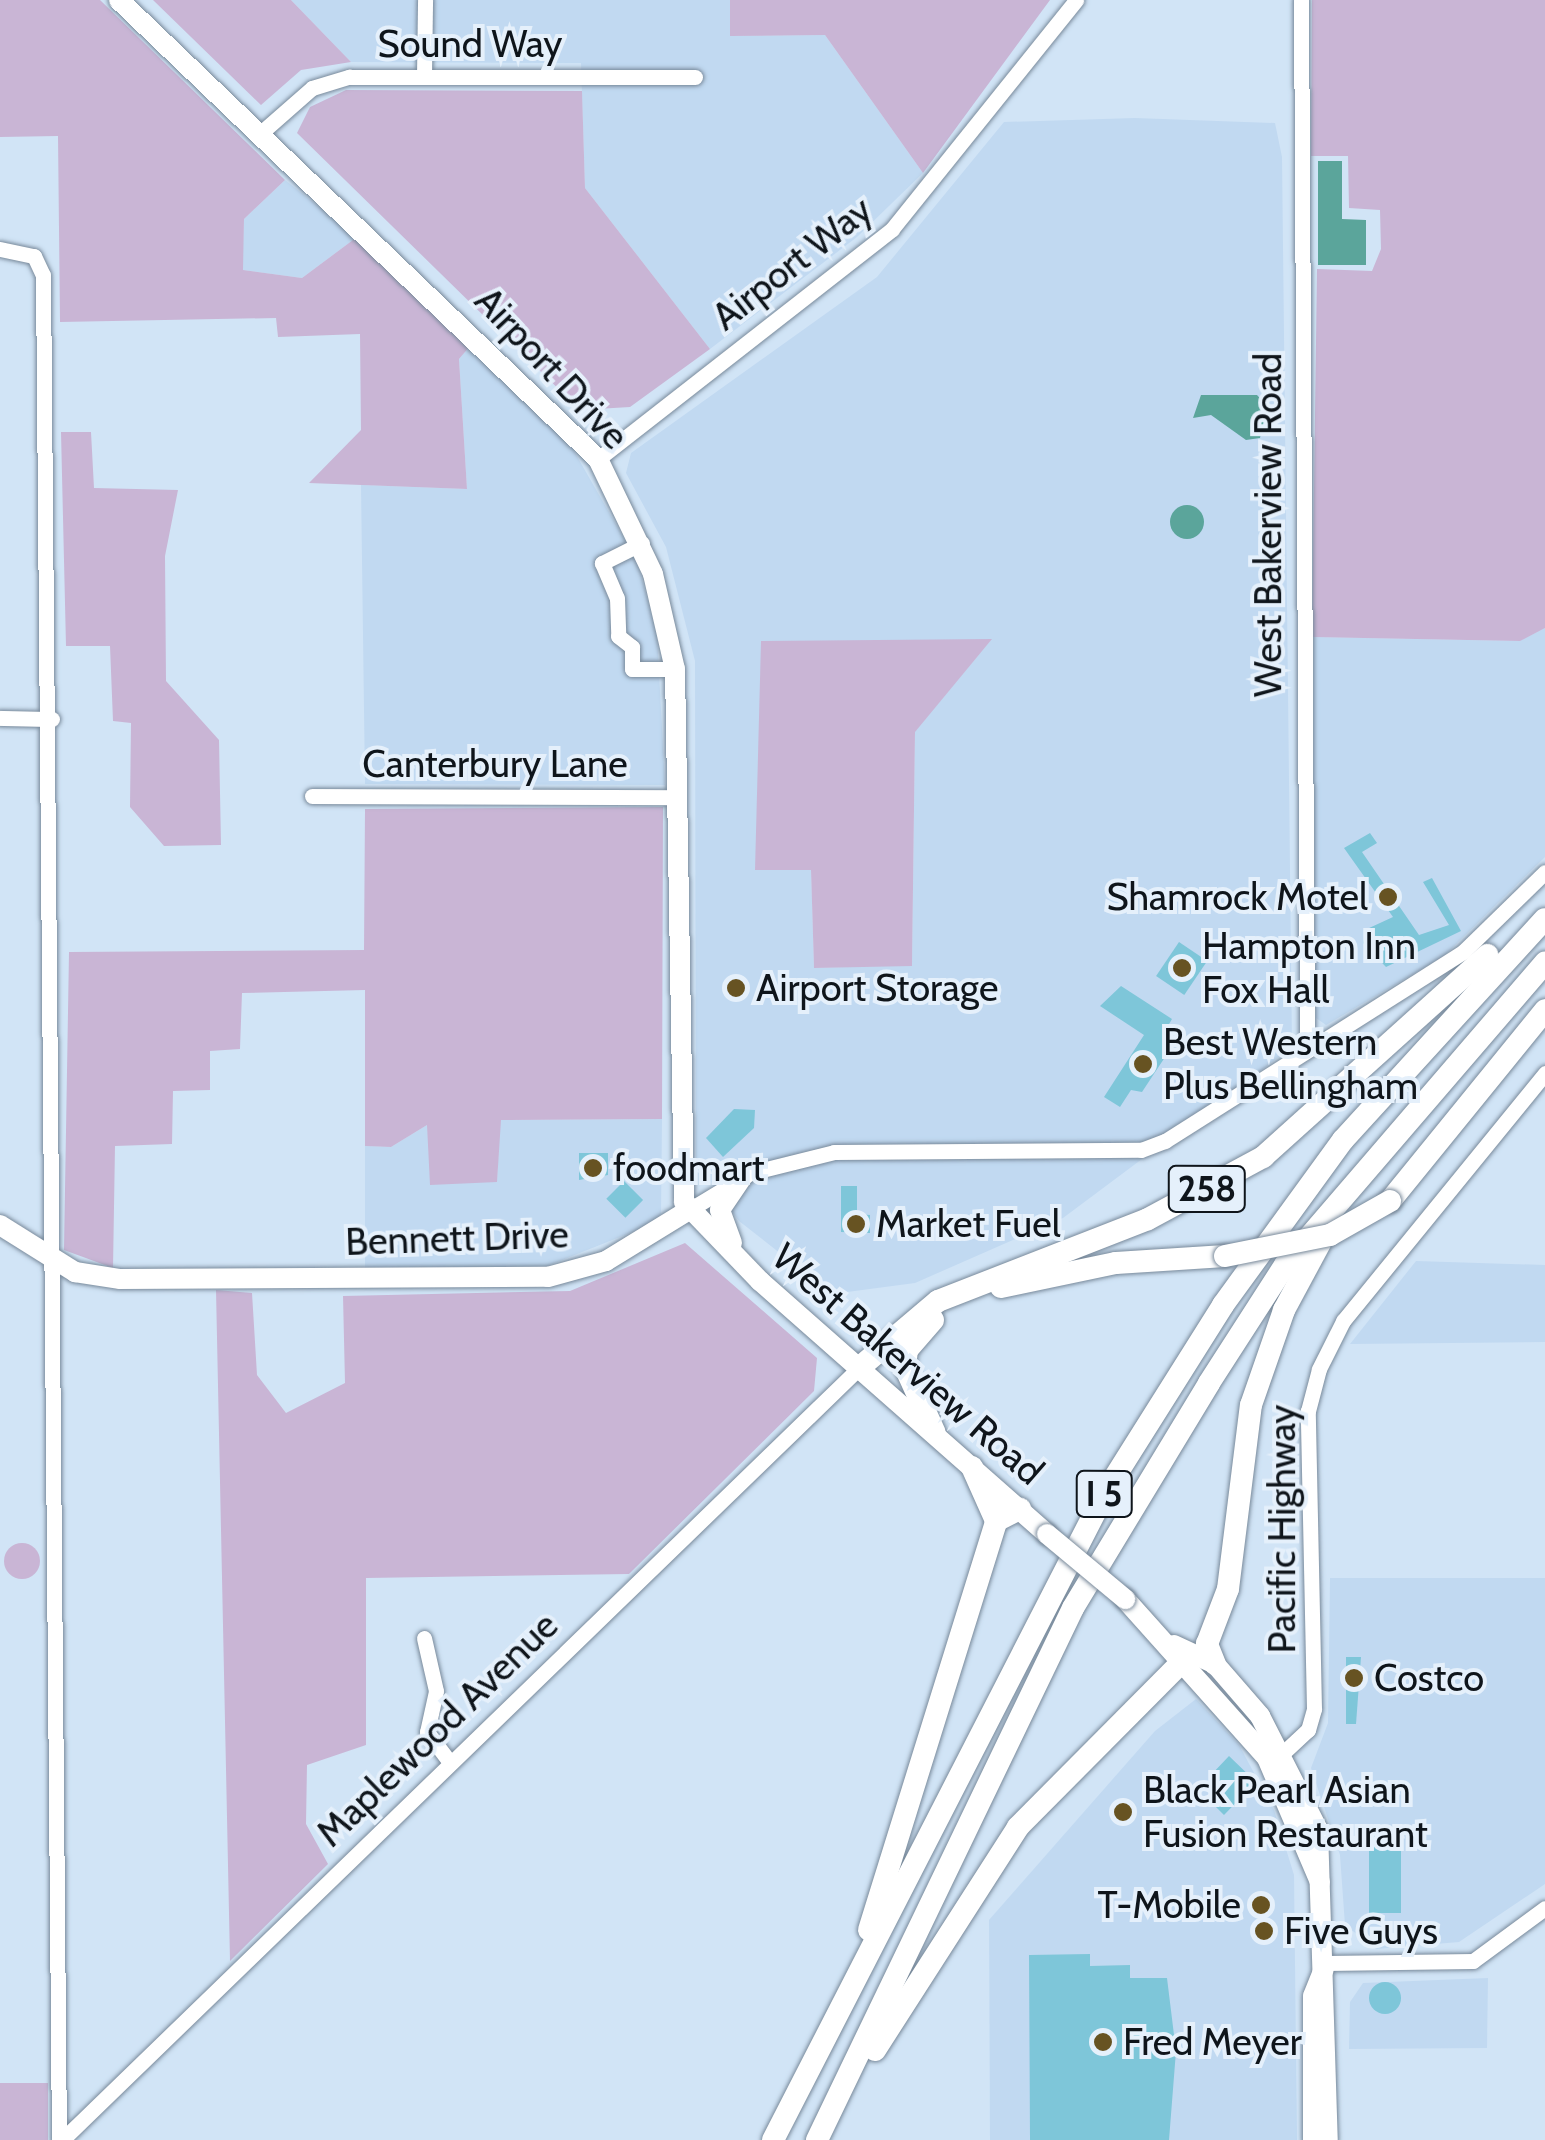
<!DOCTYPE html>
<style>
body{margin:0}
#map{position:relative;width:1545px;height:2140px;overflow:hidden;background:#d1e4f6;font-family:Cabin,sans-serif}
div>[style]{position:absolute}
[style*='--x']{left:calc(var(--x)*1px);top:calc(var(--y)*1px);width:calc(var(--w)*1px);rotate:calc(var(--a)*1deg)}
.built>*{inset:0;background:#c1d9f1}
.green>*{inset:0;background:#c9b5d5;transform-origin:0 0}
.round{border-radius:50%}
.water>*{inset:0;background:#5ba59b}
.building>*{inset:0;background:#7ec6d9;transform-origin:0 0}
.roads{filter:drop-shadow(0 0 2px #78899a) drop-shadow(0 0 2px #78899a)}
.minor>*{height:15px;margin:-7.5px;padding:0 7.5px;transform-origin:7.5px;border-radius:7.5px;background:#fff}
.major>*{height:20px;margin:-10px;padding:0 10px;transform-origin:10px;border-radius:10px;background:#fff}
.highway>*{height:22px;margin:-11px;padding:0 11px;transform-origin:11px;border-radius:11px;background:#fff}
.bridges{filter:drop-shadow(0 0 2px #78899a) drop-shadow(0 0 2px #78899a)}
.major-bridge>*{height:20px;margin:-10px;padding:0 10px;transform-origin:10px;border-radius:10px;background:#fff}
.highway-bridge>*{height:22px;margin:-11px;padding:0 11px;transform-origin:11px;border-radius:11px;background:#fff}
.dots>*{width:28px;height:28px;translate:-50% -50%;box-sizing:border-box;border:5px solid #e5f0fb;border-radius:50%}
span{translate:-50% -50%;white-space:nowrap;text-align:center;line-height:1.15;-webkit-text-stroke:8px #e5f0fb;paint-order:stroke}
.shield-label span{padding:2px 8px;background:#e5f0fb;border:2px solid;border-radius:8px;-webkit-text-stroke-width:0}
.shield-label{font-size:35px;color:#0f151b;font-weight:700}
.street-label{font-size:38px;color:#0f151b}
.poi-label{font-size:38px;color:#0f151b}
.right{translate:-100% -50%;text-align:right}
.left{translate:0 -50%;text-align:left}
</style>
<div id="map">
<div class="built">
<i style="clip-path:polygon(291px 0,730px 0,730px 36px,825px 35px,923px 173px,857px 237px,710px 349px,585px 188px,581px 63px,351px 62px)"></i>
<i style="clip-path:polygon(evenodd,1135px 118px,1275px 123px,1282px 157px,1292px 1047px,1063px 1218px,915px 1283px,832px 1294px,739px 1221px,696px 1161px,695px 661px,666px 547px,626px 473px,631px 453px,877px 277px,1004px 122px,1135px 118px,991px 640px,915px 731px,912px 965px,814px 968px,811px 869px,755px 869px,991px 640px)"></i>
<i style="clip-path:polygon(285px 180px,357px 237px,302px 278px,242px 270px,244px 219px)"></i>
<i style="clip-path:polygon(471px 345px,571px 446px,637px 561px,657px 635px,665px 785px,365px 784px,361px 485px,467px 489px,459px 359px)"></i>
<i style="clip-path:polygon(1545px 628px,1545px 857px,1444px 956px,1326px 1025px,1316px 1018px,1312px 637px,1519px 641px)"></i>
<i style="clip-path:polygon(662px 1119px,661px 1214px,650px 1225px,542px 1268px,365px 1270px,365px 1146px,391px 1147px,427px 1125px,497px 1181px,500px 1120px)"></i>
<i style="clip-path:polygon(1416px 1261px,1545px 1265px,1545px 1342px,1350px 1344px)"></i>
<i style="clip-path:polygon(1330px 1578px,1545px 1578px,1545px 1884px,1459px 1942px,1376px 1949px,1345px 1925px,1340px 1855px,1311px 1768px,1328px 1723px)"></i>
<i style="clip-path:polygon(1196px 1699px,1239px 1745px,1274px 1810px,1294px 1875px,1297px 2140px,990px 2140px,989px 1920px,1155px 1731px)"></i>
<i style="clip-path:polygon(1488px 1978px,1487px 2048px,1349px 2049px,1350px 2002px,1363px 1983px)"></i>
</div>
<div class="green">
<i style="clip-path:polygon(0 0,100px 0,285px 180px,244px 219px,243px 270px,302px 278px,357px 237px,471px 345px,459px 359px,467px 489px,309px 483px,361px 430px,360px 334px,278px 337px,276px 318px,60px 322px,58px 136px,0 137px)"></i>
<i style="clip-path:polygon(153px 0,291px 0,351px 62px,301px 70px,261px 105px)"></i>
<i style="clip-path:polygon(730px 0,1050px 0,923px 173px,825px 35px,730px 36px)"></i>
<i style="clip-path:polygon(1312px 0,1545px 0,1545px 628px,1520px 641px,1312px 637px,1317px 269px,1372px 271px,1381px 249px,1380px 210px,1349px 208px,1348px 156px,1311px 156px)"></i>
<i style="clip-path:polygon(346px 90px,582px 91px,585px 188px,710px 349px,630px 407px,580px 410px,297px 133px,310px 107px)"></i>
<i style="clip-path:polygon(61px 432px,91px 432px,94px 488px,178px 490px,165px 556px,166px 681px,219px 740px,221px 845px,164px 846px,130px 807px,131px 723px,113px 721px,110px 646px,66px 646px)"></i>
<i style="clip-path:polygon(992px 639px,915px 732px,912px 966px,814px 968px,811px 870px,755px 870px,761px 641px)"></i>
<i style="clip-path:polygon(663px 807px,662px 1119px,501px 1120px,497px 1182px,430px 1185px,427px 1125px,391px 1147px,365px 1146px,365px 990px,242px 993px,240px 1049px,210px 1051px,210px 1090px,173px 1091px,172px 1144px,115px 1146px,113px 1268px,64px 1250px,69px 952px,364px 950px,365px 809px)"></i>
<i style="clip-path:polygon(685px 1243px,817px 1358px,814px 1391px,629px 1574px,366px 1578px,366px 1745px,307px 1765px,306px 1824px,328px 1864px,230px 1961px,216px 1290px,252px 1293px,257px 1375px,286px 1413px,345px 1383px,343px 1296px,570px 1291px)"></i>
<i class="round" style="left:4px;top:1543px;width:36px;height:36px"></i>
<i style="left:0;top:2083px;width:48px;height:57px"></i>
</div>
<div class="water">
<i style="clip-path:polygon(1318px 161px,1342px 161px,1342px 219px,1366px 220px,1366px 265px,1318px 265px)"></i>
<i style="clip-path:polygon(1201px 395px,1257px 395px,1267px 406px,1260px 438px,1246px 440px,1211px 415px,1193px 418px)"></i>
<i class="round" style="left:1170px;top:505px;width:34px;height:34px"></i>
</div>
<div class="building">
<i style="clip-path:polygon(1370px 833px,1377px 843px,1362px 852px,1419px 935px,1449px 925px,1423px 882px,1432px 878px,1461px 931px,1386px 967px,1363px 943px,1367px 929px,1393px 917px,1344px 848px)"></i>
<i style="left:1179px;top:942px;width:34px;height:41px;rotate:34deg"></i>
<i style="clip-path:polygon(1121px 986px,1172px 1019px,1165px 1031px,1177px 1039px,1142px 1092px,1131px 1090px,1120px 1107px,1104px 1097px,1144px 1035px,1100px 1006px)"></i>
<i style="clip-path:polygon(734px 1109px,755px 1110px,754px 1128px,723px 1157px,706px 1138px)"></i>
<i style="clip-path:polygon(579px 1153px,608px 1153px,608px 1175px,579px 1180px)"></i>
<i style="left:624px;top:1181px;width:27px;height:25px;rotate:45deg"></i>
<i style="clip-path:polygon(841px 1186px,857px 1186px,857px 1214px,870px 1215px,870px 1233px,841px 1232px)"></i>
<i style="clip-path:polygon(1346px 1657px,1361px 1657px,1356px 1724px,1346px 1724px)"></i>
<i style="clip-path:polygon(1229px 1756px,1256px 1782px,1224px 1815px,1210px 1801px,1222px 1788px,1210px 1776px)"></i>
<i style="left:1369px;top:1836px;width:32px;height:77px"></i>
<i style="clip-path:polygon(1090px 1954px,1090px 1966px,1130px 1965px,1130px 1978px,1167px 1978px,1176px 2051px,1169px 2140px,1030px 2140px,1029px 1955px)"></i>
<i class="round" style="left:1369px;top:1982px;width:32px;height:32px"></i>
</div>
<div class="roads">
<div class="minor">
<i style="--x:1301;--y:0;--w:1050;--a:89.67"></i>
<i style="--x:424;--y:76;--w:76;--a:-89.2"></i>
<i style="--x:263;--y:131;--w:65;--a:-41.3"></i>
<i style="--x:312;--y:88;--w:39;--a:-17"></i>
<i style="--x:349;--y:77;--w:346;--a:0"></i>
<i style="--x:0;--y:249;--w:35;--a:12"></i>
<i style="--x:34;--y:256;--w:21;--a:65"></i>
<i style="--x:43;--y:275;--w:1865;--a:89.51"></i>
<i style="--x:598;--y:459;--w:373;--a:-38"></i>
<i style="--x:892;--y:229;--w:294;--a:-51.2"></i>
<i style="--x:642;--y:543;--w:45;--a:153.4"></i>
<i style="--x:602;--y:563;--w:38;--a:67"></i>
<i style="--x:617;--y:598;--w:38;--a:88"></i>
<i style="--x:618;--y:636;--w:18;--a:38"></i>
<i style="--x:632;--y:647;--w:22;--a:90"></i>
<i style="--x:632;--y:669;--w:43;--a:0"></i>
<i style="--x:0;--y:718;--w:52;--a:1.1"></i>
<i style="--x:312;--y:796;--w:366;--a:0.2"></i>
<i style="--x:689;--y:1210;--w:71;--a:-31.2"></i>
<i style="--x:750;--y:1173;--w:87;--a:-14"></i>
<i style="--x:834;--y:1152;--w:307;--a:-0.4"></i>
<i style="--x:1141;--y:1150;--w:26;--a:-21"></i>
<i style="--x:1165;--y:1141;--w:354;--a:-32.4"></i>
<i style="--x:1464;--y:951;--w:113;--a:-44.3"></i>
<i style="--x:424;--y:1638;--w:54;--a:77.2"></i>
<i style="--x:436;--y:1691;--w:42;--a:102.4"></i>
<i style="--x:427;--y:1732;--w:38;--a:53"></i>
<i style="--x:1284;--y:1752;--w:33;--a:-43"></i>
<i style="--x:1308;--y:1730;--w:22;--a:-74"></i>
<i style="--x:1314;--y:1709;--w:298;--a:-91.2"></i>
<i style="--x:1308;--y:1411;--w:43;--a:-75.3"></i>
<i style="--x:1319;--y:1369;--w:54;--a:-63.4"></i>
<i style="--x:1343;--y:1321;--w:320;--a:-50.8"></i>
<i style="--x:1326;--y:1963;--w:147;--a:-0.8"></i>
<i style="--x:1473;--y:1961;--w:89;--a:-36.4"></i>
<i style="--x:62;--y:2140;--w:1110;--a:-44.09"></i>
</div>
<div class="major">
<i style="--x:119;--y:0;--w:663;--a:43.78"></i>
<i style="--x:598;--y:459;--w:127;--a:64.4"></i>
<i style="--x:653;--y:574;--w:98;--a:77"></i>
<i style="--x:675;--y:669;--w:533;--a:89.03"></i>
<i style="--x:684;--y:1202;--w:110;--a:46.1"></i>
<i style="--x:760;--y:1281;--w:383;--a:41.4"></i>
<i style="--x:0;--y:1225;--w:89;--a:32.1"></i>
<i style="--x:75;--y:1272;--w:46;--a:8.8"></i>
<i style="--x:120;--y:1279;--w:428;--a:-0.3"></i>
<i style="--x:548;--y:1277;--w:60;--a:-15.4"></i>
<i style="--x:606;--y:1261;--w:97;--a:-31.6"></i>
<i style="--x:732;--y:1243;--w:35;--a:-110"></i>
<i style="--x:720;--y:1210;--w:40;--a:-56"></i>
<i style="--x:1125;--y:1599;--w:213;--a:48.2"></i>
<i style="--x:1267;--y:1758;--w:135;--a:66.9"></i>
<i style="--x:1174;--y:1645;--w:45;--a:24.9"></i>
<i style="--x:1215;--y:1664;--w:69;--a:49.1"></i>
<i style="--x:1260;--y:1716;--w:128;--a:63"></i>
<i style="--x:1318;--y:1830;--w:310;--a:88.2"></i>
<i style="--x:1313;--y:2140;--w:144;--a:-90"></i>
<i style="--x:1313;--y:1996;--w:29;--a:-68"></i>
</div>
<div class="highway">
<i style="--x:1390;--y:1201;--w:246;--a:-50.9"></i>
<i style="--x:1001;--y:1287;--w:117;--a:-11.8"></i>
<i style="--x:1116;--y:1263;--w:109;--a:-3.7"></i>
<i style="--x:933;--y:1320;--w:40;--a:131"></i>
<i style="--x:907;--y:1350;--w:17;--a:97"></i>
<i style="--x:905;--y:1367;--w:72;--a:65.6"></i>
<i style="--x:859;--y:1368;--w:104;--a:-40.3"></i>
<i style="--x:938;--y:1301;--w:225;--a:-21.3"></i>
<i style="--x:1148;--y:1219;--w:131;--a:-28.3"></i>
<i style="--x:1263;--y:1157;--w:302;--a:-42"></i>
<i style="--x:972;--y:1467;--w:59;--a:66"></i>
<i style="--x:1215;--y:1664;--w:22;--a:-112"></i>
<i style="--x:1207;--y:1644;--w:59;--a:-69.1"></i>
<i style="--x:1228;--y:1589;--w:185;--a:-82.9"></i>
<i style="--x:1251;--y:1405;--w:101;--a:-70.8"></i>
<i style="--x:1284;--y:1310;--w:86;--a:-61.7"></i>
<i style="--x:869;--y:1930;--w:428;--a:-72.7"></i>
<i style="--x:996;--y:1521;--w:27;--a:-27"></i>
<i style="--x:875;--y:2050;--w:265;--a:-57.3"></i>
<i style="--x:1018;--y:1827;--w:231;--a:-45.2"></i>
<i style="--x:773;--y:2140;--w:729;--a:-62.84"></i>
<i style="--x:1106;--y:1491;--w:220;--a:-57.8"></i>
<i style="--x:1223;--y:1305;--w:204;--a:-54"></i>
<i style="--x:1343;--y:1140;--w:299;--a:-47.6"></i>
<i style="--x:817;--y:2140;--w:590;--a:-64.3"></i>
<i style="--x:1073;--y:1608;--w:263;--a:-58.8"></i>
<i style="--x:1209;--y:1383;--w:140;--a:-57.2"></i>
<i style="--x:1285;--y:1265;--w:399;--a:-49.3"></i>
</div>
</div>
<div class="bridges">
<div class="major-bridge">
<i style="--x:1047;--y:1534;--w:102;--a:39.8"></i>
</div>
<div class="highway-bridge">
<i style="--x:1225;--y:1256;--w:107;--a:-11.3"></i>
<i style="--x:1330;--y:1235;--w:69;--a:-29.5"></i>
</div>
</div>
<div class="dots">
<i style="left:1388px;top:897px;background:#675322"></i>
<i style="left:1182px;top:968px;background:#675322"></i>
<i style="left:736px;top:988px;background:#675322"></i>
<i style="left:1143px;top:1064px;background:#675322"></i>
<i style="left:593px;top:1168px;background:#675322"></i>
<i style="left:856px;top:1224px;background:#675322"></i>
<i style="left:1354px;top:1678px;background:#675322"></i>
<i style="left:1123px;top:1812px;background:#675322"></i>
<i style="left:1261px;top:1905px;background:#675322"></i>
<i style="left:1264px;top:1931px;background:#675322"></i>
<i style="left:1103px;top:2042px;background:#675322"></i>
</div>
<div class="shield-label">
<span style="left:1207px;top:1189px">258</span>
<span style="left:1104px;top:1494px">I 5</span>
</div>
<div class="street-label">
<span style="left:470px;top:44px">Sound Way</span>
<span style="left:792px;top:263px;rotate:-38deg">Airport Way</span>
<span style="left:552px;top:368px;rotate:47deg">Airport Drive</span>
<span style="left:1268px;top:525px;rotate:-90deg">West Bakerview Road</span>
<span style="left:495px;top:764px">Canterbury Lane</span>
<span style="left:457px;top:1238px;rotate:-2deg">Bennett Drive</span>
<span style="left:908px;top:1364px;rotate:41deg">West Bakerview Road</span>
<span style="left:1282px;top:1529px;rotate:-90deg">Pacific Highway</span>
<span style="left:437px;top:1729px;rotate:-44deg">Maplewood Avenue</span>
</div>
<div class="poi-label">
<span class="right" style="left:1368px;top:897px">Shamrock Motel</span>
<span class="left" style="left:1202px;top:968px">Hampton Inn<br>Fox Hall</span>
<span class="left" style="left:756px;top:988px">Airport Storage</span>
<span class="left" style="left:1163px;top:1064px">Best Western<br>Plus Bellingham</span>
<span class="left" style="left:613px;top:1168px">foodmart</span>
<span class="left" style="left:876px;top:1224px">Market Fuel</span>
<span class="left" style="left:1374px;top:1678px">Costco</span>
<span class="left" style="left:1143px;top:1812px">Black Pearl Asian<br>Fusion Restaurant</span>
<span class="right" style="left:1241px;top:1905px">T-Mobile</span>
<span class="left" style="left:1284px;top:1931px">Five Guys</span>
<span class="left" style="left:1123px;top:2042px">Fred Meyer</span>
</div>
</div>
